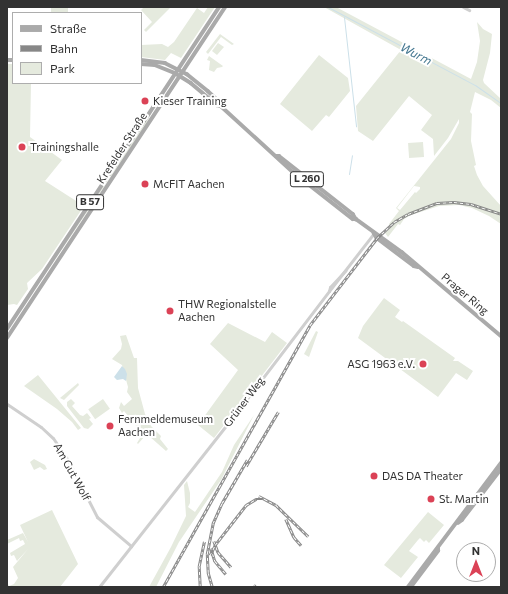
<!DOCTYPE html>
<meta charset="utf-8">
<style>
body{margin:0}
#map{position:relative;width:508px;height:594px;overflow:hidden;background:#fff;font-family:Commissioner,sans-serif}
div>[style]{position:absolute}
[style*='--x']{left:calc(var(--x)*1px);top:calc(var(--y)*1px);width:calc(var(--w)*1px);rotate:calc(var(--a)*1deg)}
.green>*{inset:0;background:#e5eade;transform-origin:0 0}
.water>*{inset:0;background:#cce0e9}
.stream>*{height:1px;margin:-0.5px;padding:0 0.5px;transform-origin:0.5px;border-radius:0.5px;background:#cce0e9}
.minor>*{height:3px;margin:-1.5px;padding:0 1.5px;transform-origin:1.5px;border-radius:1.5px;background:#cfcfcf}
.major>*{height:3.5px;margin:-1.75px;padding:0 1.75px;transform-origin:1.75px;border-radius:1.75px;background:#aaa}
.rail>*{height:2.5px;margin-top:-1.25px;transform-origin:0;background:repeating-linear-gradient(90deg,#fff 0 3px,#878787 0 6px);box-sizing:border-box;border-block:1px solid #878787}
.dots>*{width:11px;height:11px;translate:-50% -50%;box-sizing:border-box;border:2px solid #fff;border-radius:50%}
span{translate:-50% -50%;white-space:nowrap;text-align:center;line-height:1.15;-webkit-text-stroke:4px #fff;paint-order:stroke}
.shield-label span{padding:1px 3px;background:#fff;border:1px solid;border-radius:3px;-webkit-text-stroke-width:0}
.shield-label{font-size:10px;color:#323232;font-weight:700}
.poi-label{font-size:11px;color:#323232}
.left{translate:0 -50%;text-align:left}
.right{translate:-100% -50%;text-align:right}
.street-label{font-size:11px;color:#323232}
.water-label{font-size:12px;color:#447790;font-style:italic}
.frame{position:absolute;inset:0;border:8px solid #323232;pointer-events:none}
.legend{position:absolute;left:12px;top:12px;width:130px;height:72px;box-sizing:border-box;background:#fff;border:1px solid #adadad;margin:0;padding:5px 7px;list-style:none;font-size:12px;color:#323232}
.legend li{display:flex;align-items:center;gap:8px;height:20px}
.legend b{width:20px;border:1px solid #adadad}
.north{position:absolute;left:456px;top:542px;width:40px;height:40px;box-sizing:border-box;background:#fff;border:1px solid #adadad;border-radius:50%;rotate:0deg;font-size:11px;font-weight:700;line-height:16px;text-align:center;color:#323232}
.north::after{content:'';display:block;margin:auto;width:14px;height:18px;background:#db4256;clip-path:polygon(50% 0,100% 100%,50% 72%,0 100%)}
</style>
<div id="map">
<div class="green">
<i style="clip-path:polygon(144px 7px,171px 7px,146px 32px,144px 30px,152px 22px,141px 10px)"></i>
<i style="clip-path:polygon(208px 7px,215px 7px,181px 58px,171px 53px,165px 60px,141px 57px,141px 45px,162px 44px,168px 47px,174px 42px,197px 8px,204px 13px)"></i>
<i style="clip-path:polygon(evenodd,324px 7px,336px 7px,471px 79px,477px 62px,480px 41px,477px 22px,483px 29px,492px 34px,490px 53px,483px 80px,484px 83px,501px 99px,501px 108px,491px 100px,475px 92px,470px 112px,472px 114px,471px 141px,476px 165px,474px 166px,477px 175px,483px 186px,501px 206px,501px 224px,489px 216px,472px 208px,459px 205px,439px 206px,411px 215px,404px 219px,400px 225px,398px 224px,388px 237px,385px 233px,390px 228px,389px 224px,399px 211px,396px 208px,451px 139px,459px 123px,459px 119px,448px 138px,434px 156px,433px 139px,421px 130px,432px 115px,409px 96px,373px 141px,358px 131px,356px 106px,401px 50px,324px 7px,414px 186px,420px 187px,420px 189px,416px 193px,415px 192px,400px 210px,397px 208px,414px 186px)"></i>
<i style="left:51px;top:8px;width:17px;height:5px"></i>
<i style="clip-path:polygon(220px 34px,234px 44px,232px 45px,221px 37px,208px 54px,206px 52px)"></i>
<i style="clip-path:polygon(218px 43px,224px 47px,217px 55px,212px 51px)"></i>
<i style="clip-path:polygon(319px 55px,348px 78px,350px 91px,329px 117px,326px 115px,312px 131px,280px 104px)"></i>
<i style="clip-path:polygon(209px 56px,223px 66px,222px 67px,217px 68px,214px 72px,209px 70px,210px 61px,207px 60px)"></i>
<i style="clip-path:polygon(7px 64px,13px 64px,13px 83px,31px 83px,30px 137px,62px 160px,45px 181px,84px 206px,42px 269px,27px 283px,28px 289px,17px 305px,14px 304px,7px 305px)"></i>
<i style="clip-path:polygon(154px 108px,145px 126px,44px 276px,149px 116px)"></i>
<i style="left:423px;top:142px;width:15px;height:15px;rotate:86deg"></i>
<i style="clip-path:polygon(384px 298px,400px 310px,395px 317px,402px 322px,403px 321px,455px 358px,453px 361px,458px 361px,473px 371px,467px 380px,456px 373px,438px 397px,358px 338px,363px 326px)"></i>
<i style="clip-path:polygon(228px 323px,265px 342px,272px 332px,287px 343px,214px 438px,198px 425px,238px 370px,210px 344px)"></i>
<i style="clip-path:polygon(316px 331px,318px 332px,309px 357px,304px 354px)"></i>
<i style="clip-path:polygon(126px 335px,134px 358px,137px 358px,138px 388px,145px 414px,151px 426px,161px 436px,160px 439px,168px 449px,166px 451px,149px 436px,145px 436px,138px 444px,137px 443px,140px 438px,136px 430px,138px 428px,124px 411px,122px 413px,119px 408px,121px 402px,124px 406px,132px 399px,127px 392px,128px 387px,122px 365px,112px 359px,121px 349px,122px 344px,120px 336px)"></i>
<i style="clip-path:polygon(38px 375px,81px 428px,78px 430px,72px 422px,57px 409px,24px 386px)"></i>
<i style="clip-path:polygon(78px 383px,79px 385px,64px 400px,60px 398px)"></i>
<i style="clip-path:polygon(71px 399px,75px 403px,72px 406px,80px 415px,83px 416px,87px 413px,91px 418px,89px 419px,93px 424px,88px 429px,84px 428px,67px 406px,67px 402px)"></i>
<i style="left:103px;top:399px;width:12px;height:18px;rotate:55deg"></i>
<i style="clip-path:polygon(254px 415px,221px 480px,179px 542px,156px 587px,149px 587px,171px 547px,186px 516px,184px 485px,187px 481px,190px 493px,190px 503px,188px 507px,195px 512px,222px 472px,234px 445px)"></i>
<i style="clip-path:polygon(34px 459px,45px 465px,47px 469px,44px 470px,40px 467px,34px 470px,30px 462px)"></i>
<i style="clip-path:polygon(52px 510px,78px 564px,60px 587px,7px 587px,7px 582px,9px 586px,14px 584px,18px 578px,13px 567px,28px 549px,17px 561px,14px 555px,11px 556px,10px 553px,25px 544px,23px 540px,20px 541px,19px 538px,7px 544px,7px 540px,23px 533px,28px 542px,20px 525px)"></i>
<i style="clip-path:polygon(428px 512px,444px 525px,429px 543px,426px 540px,424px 542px,420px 538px,418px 540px,409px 551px,418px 557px,401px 578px,384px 565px)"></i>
</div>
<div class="water">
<i style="clip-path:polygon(122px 366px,125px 369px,127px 374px,126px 381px,123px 379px,117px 380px,114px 377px)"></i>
</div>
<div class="stream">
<i style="--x:328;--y:7;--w:166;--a:28"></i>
<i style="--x:475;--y:85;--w:32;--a:35"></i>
<i style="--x:344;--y:17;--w:110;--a:83.7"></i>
<i style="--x:349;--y:174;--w:19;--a:-81"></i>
</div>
<div class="minor">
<i style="--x:463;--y:7;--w:7;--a:27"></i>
<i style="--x:329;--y:291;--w:73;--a:-52.2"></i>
<i style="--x:7;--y:404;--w:41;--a:34.1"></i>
<i style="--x:41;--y:427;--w:16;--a:43"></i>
<i style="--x:53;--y:438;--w:27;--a:56"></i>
<i style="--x:68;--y:460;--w:64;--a:63"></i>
<i style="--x:97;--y:517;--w:45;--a:40.5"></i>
<i style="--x:99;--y:587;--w:216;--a:-51.8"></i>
<i style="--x:233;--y:417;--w:158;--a:-52.7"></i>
<i style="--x:329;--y:291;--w:4;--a:-76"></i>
<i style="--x:330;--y:287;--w:23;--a:-47"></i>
</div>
<div class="major">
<i style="--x:7;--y:60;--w:6;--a:0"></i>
<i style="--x:141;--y:60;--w:24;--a:7"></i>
<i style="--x:165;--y:63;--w:25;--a:27"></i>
<i style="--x:187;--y:74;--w:27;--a:39"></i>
<i style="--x:208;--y:91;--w:16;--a:43"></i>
<i style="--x:220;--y:102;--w:4;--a:76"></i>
<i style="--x:221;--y:106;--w:98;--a:42.5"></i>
<i style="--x:293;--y:172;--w:76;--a:38.1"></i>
<i style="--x:353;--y:219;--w:3;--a:0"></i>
<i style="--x:356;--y:219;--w:57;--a:35.7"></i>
<i style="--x:402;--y:252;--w:130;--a:40.3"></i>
<i style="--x:141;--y:64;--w:14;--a:4"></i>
<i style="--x:155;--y:65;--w:22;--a:22"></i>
<i style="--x:175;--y:73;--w:19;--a:32"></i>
<i style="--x:191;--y:83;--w:34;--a:40"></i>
<i style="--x:217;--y:105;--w:4;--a:14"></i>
<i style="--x:276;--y:156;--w:3;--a:0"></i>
<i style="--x:279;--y:156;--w:94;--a:38.1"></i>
<i style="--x:353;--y:214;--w:6;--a:59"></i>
<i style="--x:374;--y:233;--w:6;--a:59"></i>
<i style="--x:377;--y:238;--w:46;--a:37.1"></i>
<i style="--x:414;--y:266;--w:4;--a:14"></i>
<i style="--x:7;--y:329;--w:386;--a:-56.6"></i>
<i style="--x:7;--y:338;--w:396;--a:-56.6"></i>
<i style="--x:458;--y:523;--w:5;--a:-37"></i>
<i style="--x:462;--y:520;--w:64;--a:-52.6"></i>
<i style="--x:408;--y:587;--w:155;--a:-53.1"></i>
<i style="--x:411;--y:587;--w:45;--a:-53.1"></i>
<i style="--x:438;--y:551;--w:3;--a:-90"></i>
</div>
<div class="rail">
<i style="--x:246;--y:466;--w:63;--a:-59.3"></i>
<i style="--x:259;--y:496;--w:19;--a:28"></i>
<i style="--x:276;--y:505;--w:45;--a:44.1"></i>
<i style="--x:286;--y:519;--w:20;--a:66"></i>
<i style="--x:294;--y:537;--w:11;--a:49"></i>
<i style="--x:214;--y:541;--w:12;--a:70"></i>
<i style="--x:218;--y:552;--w:20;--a:49"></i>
<i style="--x:211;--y:548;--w:14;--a:73"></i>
<i style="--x:215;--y:561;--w:17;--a:50"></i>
<i style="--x:210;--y:555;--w:11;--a:-63"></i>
<i style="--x:215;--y:545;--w:51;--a:-52.2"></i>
<i style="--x:246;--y:505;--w:12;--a:-31"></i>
<i style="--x:256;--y:499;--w:6;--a:0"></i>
<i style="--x:254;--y:585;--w:3;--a:45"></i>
<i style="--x:163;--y:587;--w:300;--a:-60.7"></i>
<i style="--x:310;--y:325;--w:110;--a:-52.4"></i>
<i style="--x:377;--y:238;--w:23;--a:-43"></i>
<i style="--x:394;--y:222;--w:16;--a:-30"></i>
<i style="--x:408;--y:214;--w:31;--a:-21"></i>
<i style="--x:437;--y:203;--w:17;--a:-3"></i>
<i style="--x:454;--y:202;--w:17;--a:7"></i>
<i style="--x:471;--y:204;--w:32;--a:18"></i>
<i style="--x:200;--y:587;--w:21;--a:-93"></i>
<i style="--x:199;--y:566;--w:25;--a:-78"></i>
<i style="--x:212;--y:587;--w:15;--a:-106"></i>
<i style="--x:208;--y:573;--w:19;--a:-93"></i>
<i style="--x:207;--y:554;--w:32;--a:-79"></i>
<i style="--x:213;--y:523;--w:22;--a:-66"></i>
<i style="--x:222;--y:503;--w:50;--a:-59.8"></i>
</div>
<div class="dots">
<i style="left:145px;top:101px;background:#db4256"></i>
<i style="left:22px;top:147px;background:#db4256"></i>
<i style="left:145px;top:184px;background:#db4256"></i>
<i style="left:170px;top:311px;background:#db4256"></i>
<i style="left:423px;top:364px;background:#db4256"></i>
<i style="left:110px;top:426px;background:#db4256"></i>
<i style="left:374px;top:476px;background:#db4256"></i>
<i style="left:431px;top:499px;background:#db4256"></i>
</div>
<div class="shield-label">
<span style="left:307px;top:179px">L 260</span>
<span style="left:90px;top:202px">B 57</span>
</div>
<div class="poi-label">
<span class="left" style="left:153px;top:101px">Kieser Training</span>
<span class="left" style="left:30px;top:147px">Trainingshalle</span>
<span class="left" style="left:153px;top:184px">McFIT Aachen</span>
<span class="left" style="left:178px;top:311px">THW Regionalstelle<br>Aachen</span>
<span class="right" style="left:415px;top:364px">ASG 1963 e.V.</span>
<span class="left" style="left:118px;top:426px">Fernmeldemuseum<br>Aachen</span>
<span class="left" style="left:382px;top:476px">DAS DA Theater</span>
<span class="left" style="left:439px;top:499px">St. Martin</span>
</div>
<div class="street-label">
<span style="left:122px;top:148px;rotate:-57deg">Krefelder Straße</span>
<span style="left:465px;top:294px;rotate:40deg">Prager Ring</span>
<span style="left:244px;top:402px;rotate:-53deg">Grüner Weg</span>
<span style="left:72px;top:472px;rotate:61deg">Am Gut Wolf</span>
</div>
<div class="water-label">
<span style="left:416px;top:54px;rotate:28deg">Wurm</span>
</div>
<div class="frame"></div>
<ul class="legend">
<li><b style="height:5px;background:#aaa"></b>Straße</li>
<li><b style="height:5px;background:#878787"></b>Bahn</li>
<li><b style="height:11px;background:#e5eade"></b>Park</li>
</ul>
<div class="north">N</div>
</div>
